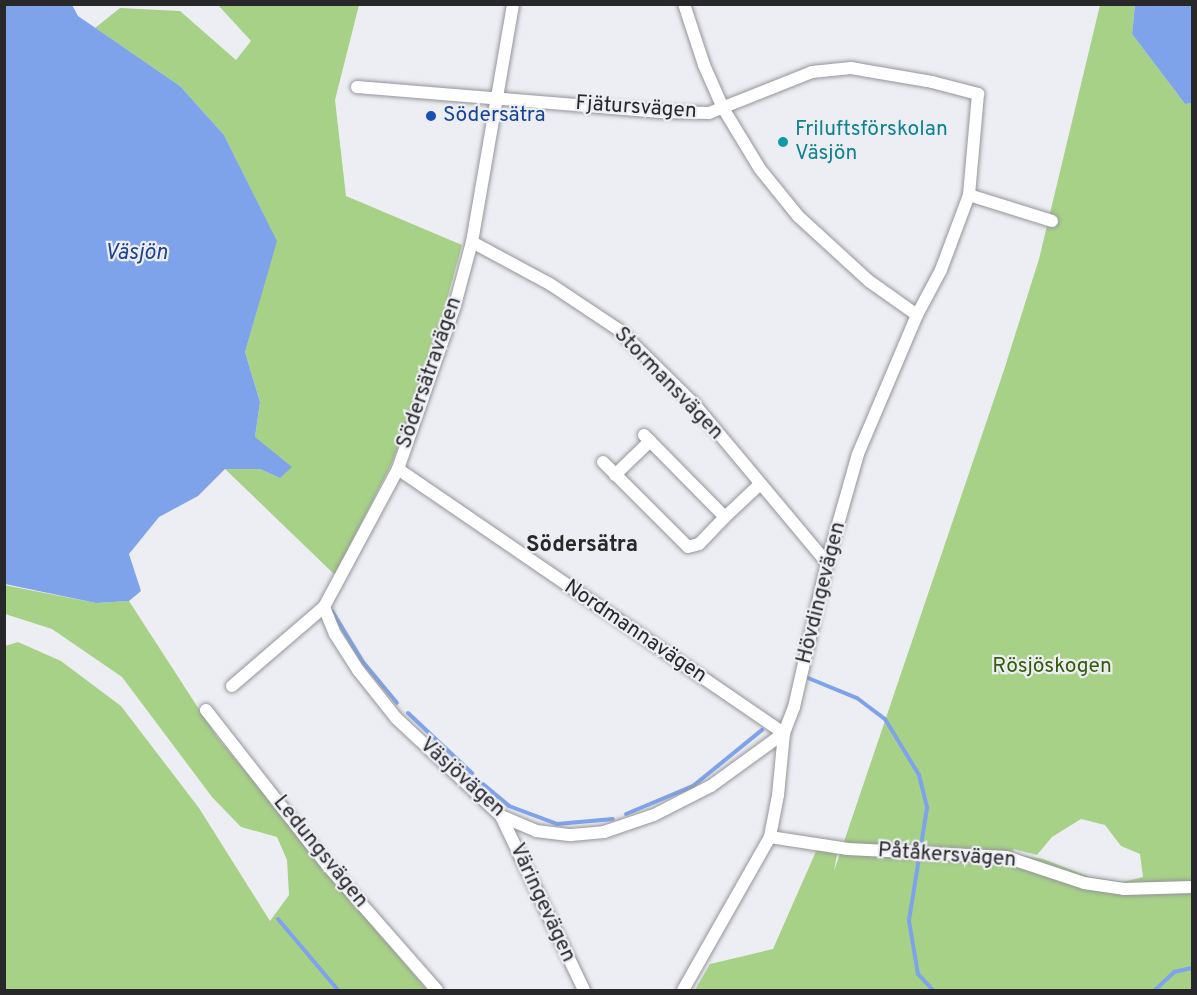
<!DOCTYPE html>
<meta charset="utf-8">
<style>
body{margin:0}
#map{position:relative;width:1197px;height:995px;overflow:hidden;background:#edeef3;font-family:Overpass,sans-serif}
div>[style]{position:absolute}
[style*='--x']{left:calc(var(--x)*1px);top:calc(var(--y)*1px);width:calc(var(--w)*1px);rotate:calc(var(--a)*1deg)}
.green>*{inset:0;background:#a8d188}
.water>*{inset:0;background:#7fa3eb}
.stream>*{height:4px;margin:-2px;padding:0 2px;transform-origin:2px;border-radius:2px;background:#7fa3eb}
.roads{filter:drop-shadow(0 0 2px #94959a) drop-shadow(0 0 2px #94959a)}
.minor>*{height:12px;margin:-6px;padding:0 6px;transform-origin:6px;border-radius:6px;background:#fff}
.dots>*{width:16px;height:16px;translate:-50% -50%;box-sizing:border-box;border:3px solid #edeef3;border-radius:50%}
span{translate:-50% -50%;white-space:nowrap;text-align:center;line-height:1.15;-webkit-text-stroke:4.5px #edeef3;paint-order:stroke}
.street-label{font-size:21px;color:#28282a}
.transit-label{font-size:21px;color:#164399}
.left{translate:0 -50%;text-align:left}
.culture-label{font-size:21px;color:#0d838f}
.park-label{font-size:21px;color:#375c08}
.water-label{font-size:22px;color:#1d4194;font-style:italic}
.neighbourhood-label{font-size:22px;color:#28282a;font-weight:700}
.frame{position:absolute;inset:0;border:6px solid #28282a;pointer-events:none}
</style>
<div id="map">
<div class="green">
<i style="clip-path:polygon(218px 5px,359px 5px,335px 100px,346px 196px,462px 245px,430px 362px,391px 465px,335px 575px,225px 469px,260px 469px,280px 478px,255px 437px,260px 402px,245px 352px,276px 240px,224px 135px,180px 86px,95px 28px,120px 8px,180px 11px,236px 60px,251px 41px)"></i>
<i style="clip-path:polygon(evenodd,1100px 5px,1135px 5px,1132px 34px,1185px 104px,1192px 103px,1192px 990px,695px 990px,710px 964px,773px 949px,817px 849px,837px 854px,834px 871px,1004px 370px,1039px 259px,1100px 5px,1081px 819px,1105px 825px,1121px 846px,1140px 854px,1143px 877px,1123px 882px,1090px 877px,1043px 859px,1015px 854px,1013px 849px,1037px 855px,1052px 837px,1081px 819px)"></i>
<i style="clip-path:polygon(4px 585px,96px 603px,129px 601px,217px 737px,427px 990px,5px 990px,5px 646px,18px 642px,61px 661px,121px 706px,199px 808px,270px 921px,289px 895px,287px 860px,277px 837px,241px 827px,212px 797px,122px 677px,52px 629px,5px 614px)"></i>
</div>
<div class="water">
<i style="clip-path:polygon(5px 4px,72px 5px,78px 16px,180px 86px,224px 135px,277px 241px,245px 352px,260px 402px,255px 437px,292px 467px,280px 478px,260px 469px,225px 469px,198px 496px,159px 517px,129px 554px,141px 591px,129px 601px,96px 603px,5px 584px)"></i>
<i style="clip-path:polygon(1135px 5px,1192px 5px,1192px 103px,1185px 104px,1132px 34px)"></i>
</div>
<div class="stream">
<i style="--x:332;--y:611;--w:60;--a:58.7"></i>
<i style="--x:363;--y:662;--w:53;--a:50.3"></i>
<i style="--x:808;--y:678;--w:53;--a:22.2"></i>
<i style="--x:857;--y:698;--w:35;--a:37"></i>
<i style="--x:885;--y:719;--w:66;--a:58.7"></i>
<i style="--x:919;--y:775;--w:34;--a:76"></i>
<i style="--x:927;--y:808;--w:114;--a:99.1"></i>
<i style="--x:909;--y:921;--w:54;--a:80.4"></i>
<i style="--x:918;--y:974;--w:22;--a:47"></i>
<i style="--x:408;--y:713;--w:88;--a:43.2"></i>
<i style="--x:483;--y:784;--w:34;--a:40"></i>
<i style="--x:509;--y:806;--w:51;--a:20.6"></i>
<i style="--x:557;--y:824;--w:56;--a:-5.1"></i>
<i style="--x:626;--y:814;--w:73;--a:-22.7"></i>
<i style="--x:693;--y:786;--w:89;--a:-39.1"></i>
<i style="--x:278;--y:919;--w:93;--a:49.8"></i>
<i style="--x:1155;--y:990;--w:26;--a:-43"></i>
<i style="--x:1174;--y:972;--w:18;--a:-13"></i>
</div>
<div class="roads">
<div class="minor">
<i style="--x:684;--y:4;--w:64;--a:71.8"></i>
<i style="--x:704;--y:65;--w:47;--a:66.2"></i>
<i style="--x:723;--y:108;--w:71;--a:58.8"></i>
<i style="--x:760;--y:169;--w:60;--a:51"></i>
<i style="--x:798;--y:216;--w:96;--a:42.5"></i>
<i style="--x:869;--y:281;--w:59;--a:35.3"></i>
<i style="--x:357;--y:87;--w:308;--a:4.7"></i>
<i style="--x:664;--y:112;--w:45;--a:1.3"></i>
<i style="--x:709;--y:113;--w:111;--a:-21.7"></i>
<i style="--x:812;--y:72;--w:39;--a:-6"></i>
<i style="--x:851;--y:68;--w:82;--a:9.8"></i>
<i style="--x:932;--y:82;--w:48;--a:14.6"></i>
<i style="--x:978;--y:94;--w:101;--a:95.1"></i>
<i style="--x:969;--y:195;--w:80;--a:110.5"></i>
<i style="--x:941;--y:270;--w:51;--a:118.1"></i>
<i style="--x:917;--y:315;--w:151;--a:113"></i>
<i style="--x:858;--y:454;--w:113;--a:105.9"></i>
<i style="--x:827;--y:563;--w:148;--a:102.9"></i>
<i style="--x:794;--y:707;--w:28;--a:111"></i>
<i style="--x:784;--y:733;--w:62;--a:95.5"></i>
<i style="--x:778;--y:795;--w:43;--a:100.8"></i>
<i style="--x:770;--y:837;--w:176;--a:119.6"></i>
<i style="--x:969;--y:195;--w:87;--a:17.4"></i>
<i style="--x:472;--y:242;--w:89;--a:28.3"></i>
<i style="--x:550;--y:284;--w:83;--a:33.7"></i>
<i style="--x:619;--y:330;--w:107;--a:44.6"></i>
<i style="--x:695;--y:405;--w:206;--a:50.1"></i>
<i style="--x:644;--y:435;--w:115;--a:45.4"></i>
<i style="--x:725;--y:517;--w:48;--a:-43.3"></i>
<i style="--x:603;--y:462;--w:120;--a:45"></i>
<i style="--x:688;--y:547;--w:11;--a:-15"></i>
<i style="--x:699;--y:544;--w:37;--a:-46"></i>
<i style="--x:398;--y:469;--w:468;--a:34.4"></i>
<i style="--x:615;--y:475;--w:49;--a:-44.2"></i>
<i style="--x:324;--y:607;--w:29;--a:68"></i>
<i style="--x:335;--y:634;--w:43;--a:57.4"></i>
<i style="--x:358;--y:670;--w:61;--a:51.6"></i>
<i style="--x:396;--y:718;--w:144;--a:43"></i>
<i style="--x:501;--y:816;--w:38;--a:23"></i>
<i style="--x:536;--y:831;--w:35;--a:7"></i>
<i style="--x:571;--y:835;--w:33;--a:-5"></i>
<i style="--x:604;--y:832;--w:53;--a:-18.8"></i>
<i style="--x:654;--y:815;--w:64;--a:-27"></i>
<i style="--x:711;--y:786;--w:90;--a:-36"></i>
<i style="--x:232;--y:686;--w:121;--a:-40.7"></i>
<i style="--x:324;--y:607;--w:157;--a:-61.8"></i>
<i style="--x:398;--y:469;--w:174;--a:-70.8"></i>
<i style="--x:455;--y:305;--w:65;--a:-74.9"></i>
<i style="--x:472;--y:242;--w:242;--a:-80.2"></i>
<i style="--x:206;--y:710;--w:198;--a:52"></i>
<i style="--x:328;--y:866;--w:165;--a:48.7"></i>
<i style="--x:501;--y:816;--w:193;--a:64.5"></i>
<i style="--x:770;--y:837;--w:79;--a:8.7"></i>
<i style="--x:848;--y:849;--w:158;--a:2.9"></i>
<i style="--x:1006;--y:857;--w:82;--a:18.4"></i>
<i style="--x:1084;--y:883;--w:40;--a:8.5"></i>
<i style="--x:1124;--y:889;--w:68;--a:-1.7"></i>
</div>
</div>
<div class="dots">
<i style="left:431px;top:116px;background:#1a4fb4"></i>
<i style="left:783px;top:142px;background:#0f9aa8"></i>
</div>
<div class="street-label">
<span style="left:636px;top:108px;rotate:4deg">Fjätursvägen</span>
<span style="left:430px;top:373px;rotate:-71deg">Södersätravägen</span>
<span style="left:668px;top:384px;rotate:46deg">Stormansvägen</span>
<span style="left:822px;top:593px;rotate:-76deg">Hövdingevägen</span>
<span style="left:635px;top:632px;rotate:34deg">Nordmannavägen</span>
<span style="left:462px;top:778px;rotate:42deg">Väsjövägen</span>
<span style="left:320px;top:852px;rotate:51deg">Ledungsvägen</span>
<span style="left:947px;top:856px;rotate:4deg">Påtåkersvägen</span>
<span style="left:542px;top:903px;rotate:65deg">Väringevägen</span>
</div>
<div class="transit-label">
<span class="left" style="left:443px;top:116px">Södersätra</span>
</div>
<div class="culture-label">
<span class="left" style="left:795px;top:142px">Friluftsförskolan<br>Väsjön</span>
</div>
<div class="park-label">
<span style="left:1052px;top:667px">Rösjöskogen</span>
</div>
<div class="water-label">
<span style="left:136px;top:254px">Väsjön</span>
</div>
<div class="neighbourhood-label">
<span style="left:582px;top:546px">Södersätra</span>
</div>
<div class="frame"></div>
</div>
